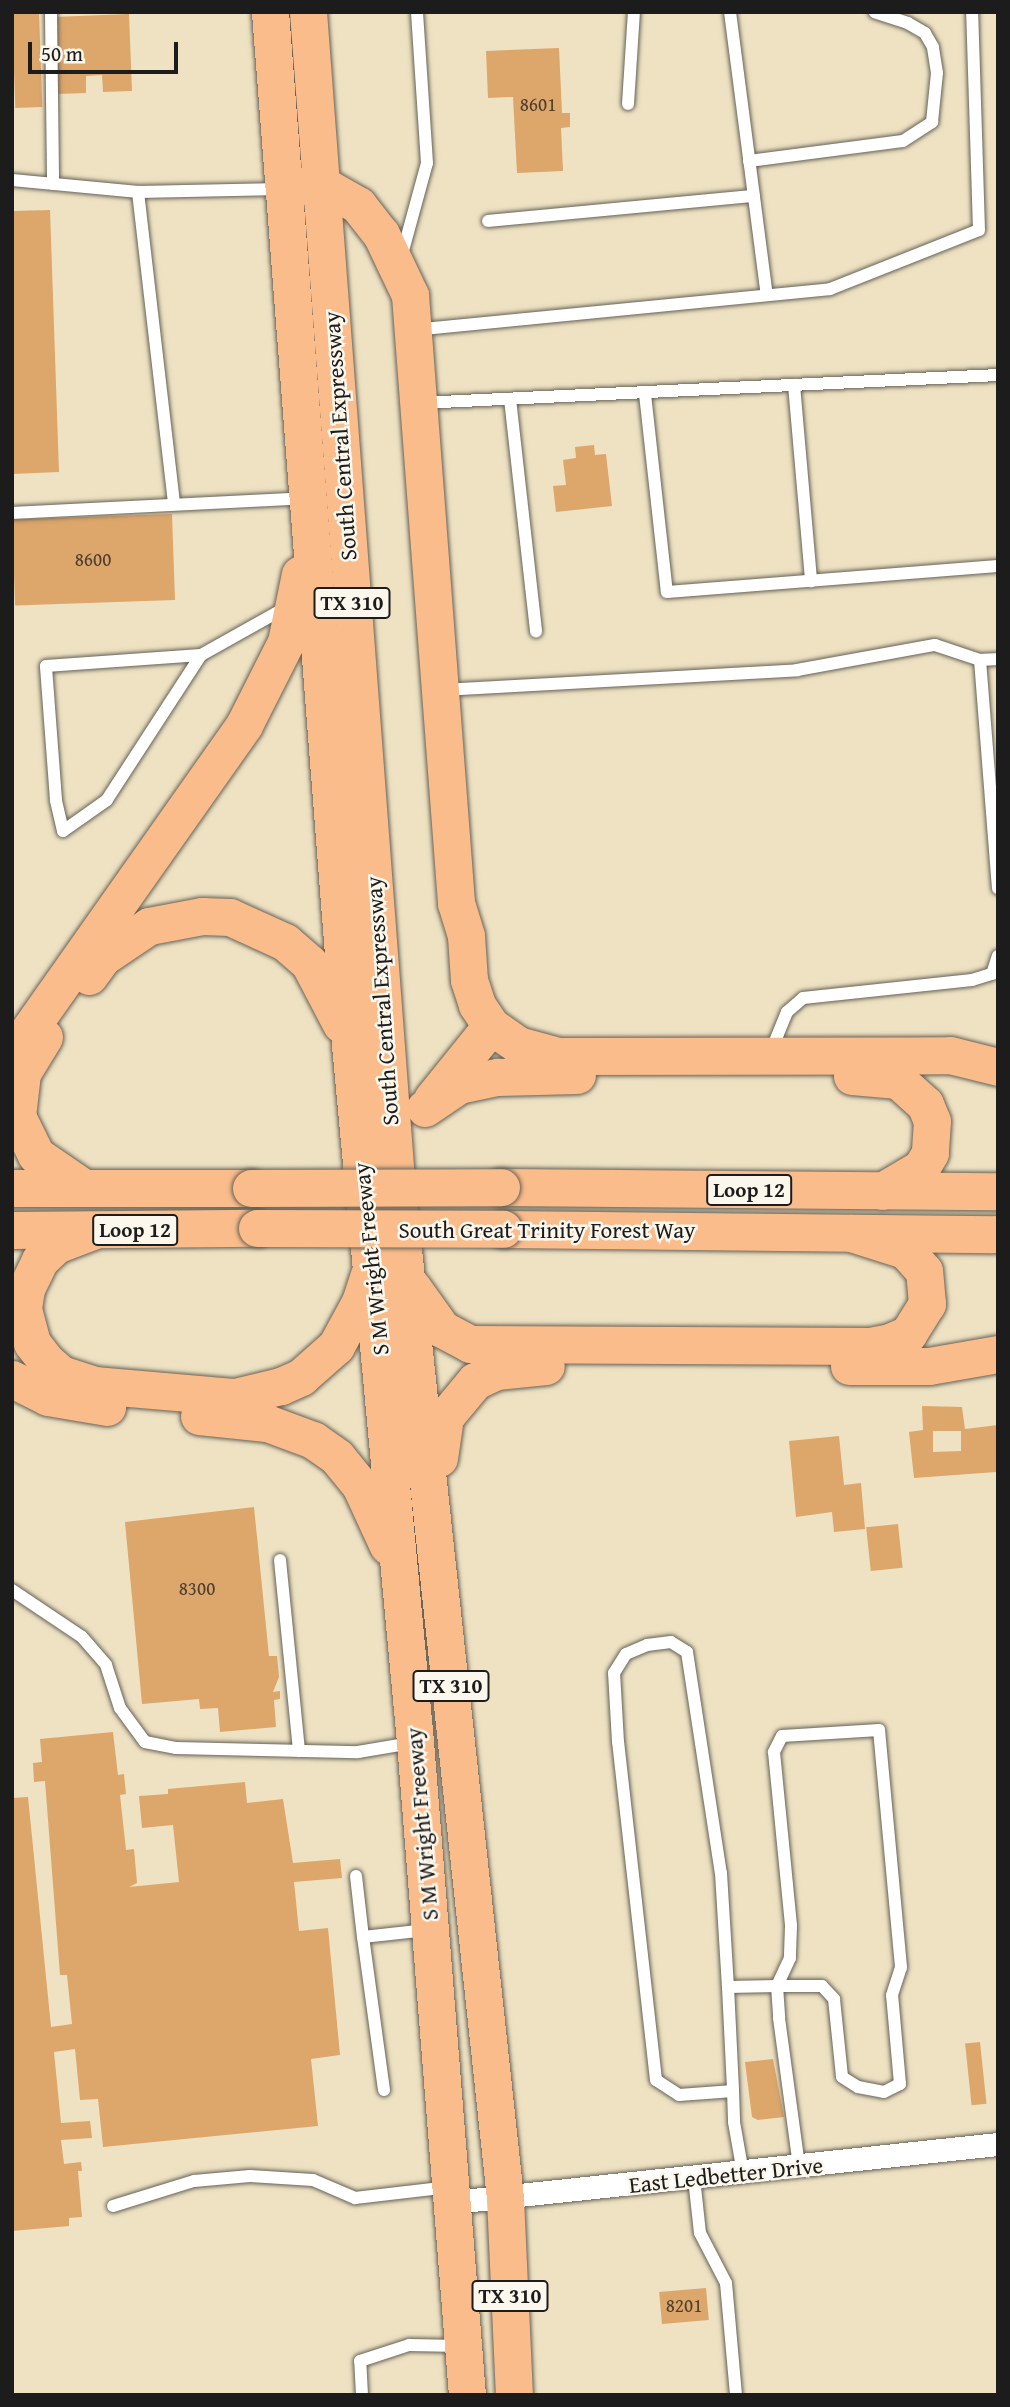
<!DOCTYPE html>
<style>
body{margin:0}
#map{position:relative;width:1010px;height:2407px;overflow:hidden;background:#eee2c3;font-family:"Gentium Book Plus",serif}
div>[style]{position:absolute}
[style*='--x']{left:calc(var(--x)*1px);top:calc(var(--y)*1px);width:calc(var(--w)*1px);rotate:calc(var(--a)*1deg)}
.building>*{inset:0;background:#dda66b;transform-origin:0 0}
.roads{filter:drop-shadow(0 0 2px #666156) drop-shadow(0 0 2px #666156)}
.lane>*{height:12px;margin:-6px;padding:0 6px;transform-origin:6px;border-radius:6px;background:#fff}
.street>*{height:23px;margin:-11.5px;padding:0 11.5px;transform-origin:11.5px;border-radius:11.5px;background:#fff}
.primary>*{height:37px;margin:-18.5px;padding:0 18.5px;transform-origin:18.5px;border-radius:18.5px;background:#fabc8b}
.bridges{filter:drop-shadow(0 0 2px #666156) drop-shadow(0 0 2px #666156)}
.primary-bridge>*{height:37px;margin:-18.5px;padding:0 18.5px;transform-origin:18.5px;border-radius:18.5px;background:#fabc8b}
span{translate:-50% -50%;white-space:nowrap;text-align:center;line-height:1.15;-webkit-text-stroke:5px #fbf7ec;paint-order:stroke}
.number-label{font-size:19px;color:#4c3e30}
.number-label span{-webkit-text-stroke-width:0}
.shield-label span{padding:2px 5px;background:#fbf7ec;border:2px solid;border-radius:5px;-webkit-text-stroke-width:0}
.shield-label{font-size:21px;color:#1c1c1c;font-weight:700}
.street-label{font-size:23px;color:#1c1c1c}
.frame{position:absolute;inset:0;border:14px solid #1c1c1c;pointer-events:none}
.scale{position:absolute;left:28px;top:42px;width:150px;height:32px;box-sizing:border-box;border:4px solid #1c1c1c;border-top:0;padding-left:9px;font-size:21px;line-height:24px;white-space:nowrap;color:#1c1c1c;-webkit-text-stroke:5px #fbf7ec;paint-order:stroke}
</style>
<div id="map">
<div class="building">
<i style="left:39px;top:13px;width:94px;height:27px;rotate:88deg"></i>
<i style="clip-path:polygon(129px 14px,132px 91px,103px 92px,102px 75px,86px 76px,86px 93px,57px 94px,54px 17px)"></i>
<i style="clip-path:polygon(559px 48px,562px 113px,570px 113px,570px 127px,561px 128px,563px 171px,517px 173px,513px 97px,488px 98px,486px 51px)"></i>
<i style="clip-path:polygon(50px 210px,59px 472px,12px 474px,12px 211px)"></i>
<i style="clip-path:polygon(594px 445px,595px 455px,606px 454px,612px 506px,556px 512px,553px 486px,566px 485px,563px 460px,576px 458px,575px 447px)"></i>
<i style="left:172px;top:514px;width:86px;height:160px;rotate:88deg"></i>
<i style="clip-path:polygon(evenodd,922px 1406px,962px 1407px,965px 1429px,998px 1425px,996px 1472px,914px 1478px,909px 1432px,923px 1430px,922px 1406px,933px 1431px,961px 1431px,961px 1451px,933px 1452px,933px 1431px)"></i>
<i style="clip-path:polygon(839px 1436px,844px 1485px,861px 1483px,865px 1529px,834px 1532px,832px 1512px,796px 1517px,789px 1441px)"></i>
<i style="clip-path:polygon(254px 1507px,269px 1656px,277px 1656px,279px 1677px,273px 1692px,280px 1691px,280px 1699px,274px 1700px,276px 1727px,220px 1732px,218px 1708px,200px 1709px,199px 1699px,142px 1704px,125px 1522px)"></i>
<i style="left:898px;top:1524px;width:44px;height:32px;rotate:84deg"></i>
<i style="clip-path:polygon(113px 1732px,118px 1775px,124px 1774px,126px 1794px,120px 1795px,126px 1850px,134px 1849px,137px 1883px,129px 1887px,179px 1882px,173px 1825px,142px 1828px,139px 1796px,168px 1794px,168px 1789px,245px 1782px,247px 1803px,283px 1799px,293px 1863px,340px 1859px,342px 1878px,294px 1882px,299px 1931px,328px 1928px,340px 2055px,311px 2059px,318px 2126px,103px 2147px,98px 2099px,80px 2100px,75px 2049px,54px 2052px,61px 2123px,90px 2121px,92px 2138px,61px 2140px,64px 2164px,81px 2162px,82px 2171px,78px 2171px,82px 2217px,69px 2218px,69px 2226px,12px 2231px,12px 1798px,28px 1797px,51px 2027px,72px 2024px,67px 1975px,60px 1975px,45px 1781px,34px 1782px,33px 1763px,42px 1762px,40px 1739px)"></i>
<i style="left:980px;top:2042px;width:62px;height:15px;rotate:84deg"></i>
<i style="clip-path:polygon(773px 2059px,784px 2117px,758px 2120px,752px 2117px,745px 2062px)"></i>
<i style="left:706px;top:2288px;width:32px;height:47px;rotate:85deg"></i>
</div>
<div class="roads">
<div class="lane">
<i style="--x:51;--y:12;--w:172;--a:89.3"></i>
<i style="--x:730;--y:12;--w:285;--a:82.6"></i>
<i style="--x:628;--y:104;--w:92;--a:-86.3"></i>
<i style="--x:749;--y:161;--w:155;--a:-7.4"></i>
<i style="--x:903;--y:141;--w:35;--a:-33"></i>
<i style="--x:932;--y:122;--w:49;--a:-84.2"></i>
<i style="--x:937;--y:73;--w:26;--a:-99"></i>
<i style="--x:933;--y:47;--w:16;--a:-120"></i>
<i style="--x:925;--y:33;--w:20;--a:-150"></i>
<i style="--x:908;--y:23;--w:35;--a:-162"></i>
<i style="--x:12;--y:180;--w:127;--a:5.4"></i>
<i style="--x:138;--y:192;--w:143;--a:-1.2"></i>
<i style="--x:138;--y:192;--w:311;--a:83.4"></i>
<i style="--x:488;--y:221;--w:267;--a:-5.4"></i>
<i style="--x:401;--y:258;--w:98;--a:-74.7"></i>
<i style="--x:427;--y:163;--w:151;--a:-93.8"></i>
<i style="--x:414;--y:330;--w:418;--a:-5.6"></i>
<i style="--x:830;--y:289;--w:160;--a:-21.6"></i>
<i style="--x:979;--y:230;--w:218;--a:-91.8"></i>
<i style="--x:794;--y:385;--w:197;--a:85"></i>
<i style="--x:645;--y:394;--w:199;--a:83.7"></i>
<i style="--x:667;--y:592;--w:332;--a:-4.5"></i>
<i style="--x:510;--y:399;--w:234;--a:83.6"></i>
<i style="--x:420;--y:403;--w:579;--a:-2.77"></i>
<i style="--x:12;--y:513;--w:292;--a:-2.9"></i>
<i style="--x:201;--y:655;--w:173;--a:123"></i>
<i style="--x:107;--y:800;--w:54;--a:144.8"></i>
<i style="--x:63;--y:831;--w:32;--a:-103"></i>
<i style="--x:56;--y:800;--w:134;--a:-94.3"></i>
<i style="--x:46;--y:666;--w:155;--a:-4.1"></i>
<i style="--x:201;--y:655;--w:98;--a:-29.2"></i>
<i style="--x:980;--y:660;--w:18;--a:-3"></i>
<i style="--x:444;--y:690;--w:354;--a:-3.2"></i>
<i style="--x:797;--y:670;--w:140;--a:-10.3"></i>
<i style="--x:935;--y:645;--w:47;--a:18.4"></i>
<i style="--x:980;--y:660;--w:229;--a:85.5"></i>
<i style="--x:771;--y:1051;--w:42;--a:-67.7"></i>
<i style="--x:787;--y:1012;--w:21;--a:-41"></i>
<i style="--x:803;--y:998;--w:170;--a:-6.1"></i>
<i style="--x:972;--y:980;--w:21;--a:-17"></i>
<i style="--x:992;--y:974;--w:19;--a:-72"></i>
<i style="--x:280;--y:1560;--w:192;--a:84.3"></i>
<i style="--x:12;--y:1590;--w:84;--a:33.9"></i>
<i style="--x:82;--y:1637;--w:37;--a:49"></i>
<i style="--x:106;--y:1665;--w:45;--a:72"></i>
<i style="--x:120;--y:1708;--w:42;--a:53.7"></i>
<i style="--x:145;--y:1742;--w:32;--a:11"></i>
<i style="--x:176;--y:1748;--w:182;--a:1.3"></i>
<i style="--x:358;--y:1752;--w:54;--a:-9.6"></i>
<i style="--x:356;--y:1876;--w:61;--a:83.5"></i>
<i style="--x:728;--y:1987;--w:49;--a:-1.2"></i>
<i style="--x:777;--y:1986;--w:45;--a:0"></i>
<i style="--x:822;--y:1986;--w:18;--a:47"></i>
<i style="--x:834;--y:1999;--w:78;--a:84.1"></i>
<i style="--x:842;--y:2077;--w:19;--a:32"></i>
<i style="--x:858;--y:2087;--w:26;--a:11"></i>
<i style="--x:884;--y:2092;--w:18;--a:-27"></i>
<i style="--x:900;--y:2084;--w:89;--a:-95.1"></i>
<i style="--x:892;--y:1995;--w:29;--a:-72"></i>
<i style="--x:901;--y:1967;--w:238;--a:-95.3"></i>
<i style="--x:879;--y:1730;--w:97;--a:176.5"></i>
<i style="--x:782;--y:1736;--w:18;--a:117"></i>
<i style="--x:774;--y:1752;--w:175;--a:84.4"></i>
<i style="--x:791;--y:1926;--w:32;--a:92"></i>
<i style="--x:790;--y:1958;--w:31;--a:115"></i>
<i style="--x:777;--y:1986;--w:32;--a:86"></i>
<i style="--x:779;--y:2018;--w:149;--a:82.3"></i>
<i style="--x:384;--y:2090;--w:154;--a:-97.8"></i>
<i style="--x:363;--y:1937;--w:64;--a:-6.2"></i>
<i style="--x:733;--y:2091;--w:54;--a:175.8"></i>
<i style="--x:679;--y:2095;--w:27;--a:-147"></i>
<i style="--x:656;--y:2080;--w:340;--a:-96.4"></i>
<i style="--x:618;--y:1742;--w:69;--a:-93.3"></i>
<i style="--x:614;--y:1673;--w:22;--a:-58"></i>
<i style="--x:626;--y:1654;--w:23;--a:-23"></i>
<i style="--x:647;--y:1645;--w:24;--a:-7"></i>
<i style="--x:671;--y:1642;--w:19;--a:32"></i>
<i style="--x:687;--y:1652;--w:224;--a:81.3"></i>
<i style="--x:721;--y:1873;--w:114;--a:86.5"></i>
<i style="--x:728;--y:1987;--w:104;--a:87.2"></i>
<i style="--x:733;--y:2091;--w:31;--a:88"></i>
<i style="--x:734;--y:2122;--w:52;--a:80"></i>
<i style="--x:694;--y:2178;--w:55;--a:83.8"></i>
<i style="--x:700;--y:2233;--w:56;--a:62.5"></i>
<i style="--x:726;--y:2283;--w:112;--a:84.9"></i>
<i style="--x:113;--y:2206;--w:85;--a:-17.2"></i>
<i style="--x:194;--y:2181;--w:56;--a:-5.1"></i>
<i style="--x:250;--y:2176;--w:63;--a:3.6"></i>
<i style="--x:313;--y:2180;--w:46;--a:23.2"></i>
<i style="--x:355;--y:2198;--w:95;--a:-6.7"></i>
<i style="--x:362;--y:2395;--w:34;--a:-93"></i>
<i style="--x:360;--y:2361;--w:52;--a:-18.1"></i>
<i style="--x:409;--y:2345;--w:51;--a:1.1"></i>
</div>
<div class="street">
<i style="--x:454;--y:2202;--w:547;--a:-6.09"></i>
</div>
<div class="primary">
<i style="--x:270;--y:12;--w:1036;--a:85.57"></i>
<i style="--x:350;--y:1045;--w:700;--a:84.67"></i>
<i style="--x:415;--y:1742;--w:655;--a:85.45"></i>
<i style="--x:308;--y:12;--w:1185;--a:85.69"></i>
<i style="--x:397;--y:1194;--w:1010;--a:83.86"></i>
<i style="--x:505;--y:2198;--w:197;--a:87.4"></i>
<i style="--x:301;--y:186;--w:20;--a:-6"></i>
<i style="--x:321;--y:184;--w:43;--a:29.6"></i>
<i style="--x:358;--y:205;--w:37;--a:52"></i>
<i style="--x:381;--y:234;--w:68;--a:64.6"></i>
<i style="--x:410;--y:295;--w:610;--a:85.67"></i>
<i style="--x:456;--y:903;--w:34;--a:73"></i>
<i style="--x:466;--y:936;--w:44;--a:86.1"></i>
<i style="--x:469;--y:980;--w:26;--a:72"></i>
<i style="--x:477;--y:1005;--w:25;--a:56"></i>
<i style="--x:491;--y:1026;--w:33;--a:35"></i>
<i style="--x:518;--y:1045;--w:41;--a:15.4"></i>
<i style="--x:558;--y:1056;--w:392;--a:-0.1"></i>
<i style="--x:950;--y:1055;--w:49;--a:14"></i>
<i style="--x:89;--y:976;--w:24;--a:-54"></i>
<i style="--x:103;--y:957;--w:55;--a:-34"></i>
<i style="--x:149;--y:926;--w:54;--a:-10.7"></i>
<i style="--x:202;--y:916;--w:28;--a:2"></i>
<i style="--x:230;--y:917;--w:60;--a:24.4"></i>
<i style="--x:285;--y:942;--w:32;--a:41"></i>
<i style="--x:309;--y:963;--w:69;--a:62.3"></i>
<i style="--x:44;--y:1037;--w:42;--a:121.4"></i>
<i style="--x:22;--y:1073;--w:43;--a:96.6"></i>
<i style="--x:17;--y:1116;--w:43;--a:64"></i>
<i style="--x:36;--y:1155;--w:58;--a:34.5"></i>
<i style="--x:12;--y:1054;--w:403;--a:-54.8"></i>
<i style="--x:244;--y:725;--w:93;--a:-63.2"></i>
<i style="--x:286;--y:642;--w:69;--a:-78.4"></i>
<i style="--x:852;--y:1076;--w:46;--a:5"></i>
<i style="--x:898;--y:1080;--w:36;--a:42"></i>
<i style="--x:925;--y:1104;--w:18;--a:68"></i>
<i style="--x:932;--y:1121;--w:32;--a:94"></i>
<i style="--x:930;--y:1153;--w:17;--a:121"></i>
<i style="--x:921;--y:1168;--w:45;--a:149.5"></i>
<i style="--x:432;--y:1099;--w:94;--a:-51.1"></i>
<i style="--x:425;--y:1108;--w:41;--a:-34.1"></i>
<i style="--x:459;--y:1085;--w:40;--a:-12"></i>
<i style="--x:498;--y:1077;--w:79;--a:-1.5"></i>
<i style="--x:501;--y:1187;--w:497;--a:0.5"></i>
<i style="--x:12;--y:1188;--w:239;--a:0"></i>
<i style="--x:503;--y:1229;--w:495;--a:0.6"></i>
<i style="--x:12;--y:1230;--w:245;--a:-0.5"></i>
<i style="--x:95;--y:1230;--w:42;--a:159"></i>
<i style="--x:56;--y:1245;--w:22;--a:137"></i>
<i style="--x:40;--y:1260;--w:32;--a:116"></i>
<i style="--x:26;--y:1289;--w:20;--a:99"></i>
<i style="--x:23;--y:1309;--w:35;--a:75"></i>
<i style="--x:32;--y:1343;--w:23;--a:52"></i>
<i style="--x:46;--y:1361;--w:20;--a:41"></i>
<i style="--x:61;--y:1374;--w:35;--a:18"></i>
<i style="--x:94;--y:1385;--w:142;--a:4.9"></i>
<i style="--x:235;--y:1397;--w:47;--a:-13.4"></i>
<i style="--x:281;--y:1386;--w:22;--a:-24"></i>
<i style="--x:301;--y:1377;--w:47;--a:-41.5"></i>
<i style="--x:336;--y:1346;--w:50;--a:-61.4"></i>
<i style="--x:360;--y:1302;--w:29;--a:-72"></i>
<i style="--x:412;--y:1287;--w:52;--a:54.5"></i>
<i style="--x:442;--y:1329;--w:32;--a:28"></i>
<i style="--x:470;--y:1344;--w:400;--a:0.3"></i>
<i style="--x:870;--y:1346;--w:20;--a:-11"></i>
<i style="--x:890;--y:1342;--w:20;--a:-24"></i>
<i style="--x:908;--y:1334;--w:36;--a:-58"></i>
<i style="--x:927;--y:1304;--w:33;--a:-95"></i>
<i style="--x:924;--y:1271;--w:28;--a:-132"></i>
<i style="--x:905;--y:1250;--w:57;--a:-162.5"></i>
<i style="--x:849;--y:1366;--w:80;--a:0"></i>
<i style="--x:929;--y:1366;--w:70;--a:-9.9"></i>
<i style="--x:12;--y:1379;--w:40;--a:26.6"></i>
<i style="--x:48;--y:1397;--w:60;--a:9.6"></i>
<i style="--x:199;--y:1416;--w:68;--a:5.9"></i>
<i style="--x:267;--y:1423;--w:49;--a:20.3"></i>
<i style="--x:313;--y:1440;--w:29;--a:35"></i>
<i style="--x:337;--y:1457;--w:36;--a:51"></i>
<i style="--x:360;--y:1485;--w:67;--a:65.3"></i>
<i style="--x:439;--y:1458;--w:41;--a:-81.7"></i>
<i style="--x:445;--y:1417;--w:47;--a:-50.2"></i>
<i style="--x:475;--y:1381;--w:23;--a:-25"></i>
<i style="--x:496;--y:1371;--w:50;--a:-5.7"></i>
</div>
</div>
<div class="bridges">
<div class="primary-bridge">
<i style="--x:251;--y:1188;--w:250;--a:-0.2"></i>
<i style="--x:257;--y:1228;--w:246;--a:0.2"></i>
</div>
</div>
<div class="number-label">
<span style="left:538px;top:105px">8601</span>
<span style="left:93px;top:560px">8600</span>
<span style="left:197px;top:1589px">8300</span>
<span style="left:684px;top:2306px">8201</span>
</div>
<div class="shield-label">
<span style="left:352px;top:603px">TX 310</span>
<span style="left:749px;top:1190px">Loop 12</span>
<span style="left:135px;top:1230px">Loop 12</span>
<span style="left:451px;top:1686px">TX 310</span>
<span style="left:510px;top:2296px">TX 310</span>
</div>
<div class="street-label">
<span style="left:340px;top:436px;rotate:-94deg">South Central Expressway</span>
<span style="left:382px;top:1001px;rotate:-94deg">South Central Expressway</span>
<span style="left:547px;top:1230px">South Great Trinity Forest Way</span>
<span style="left:371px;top:1259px;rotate:-96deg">S M Wright Freeway</span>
<span style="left:422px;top:1824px;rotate:-95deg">S M Wright Freeway</span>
<span style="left:726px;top:2175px;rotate:-6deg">East Ledbetter Drive</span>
</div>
<div class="frame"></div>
<div class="scale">50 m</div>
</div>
